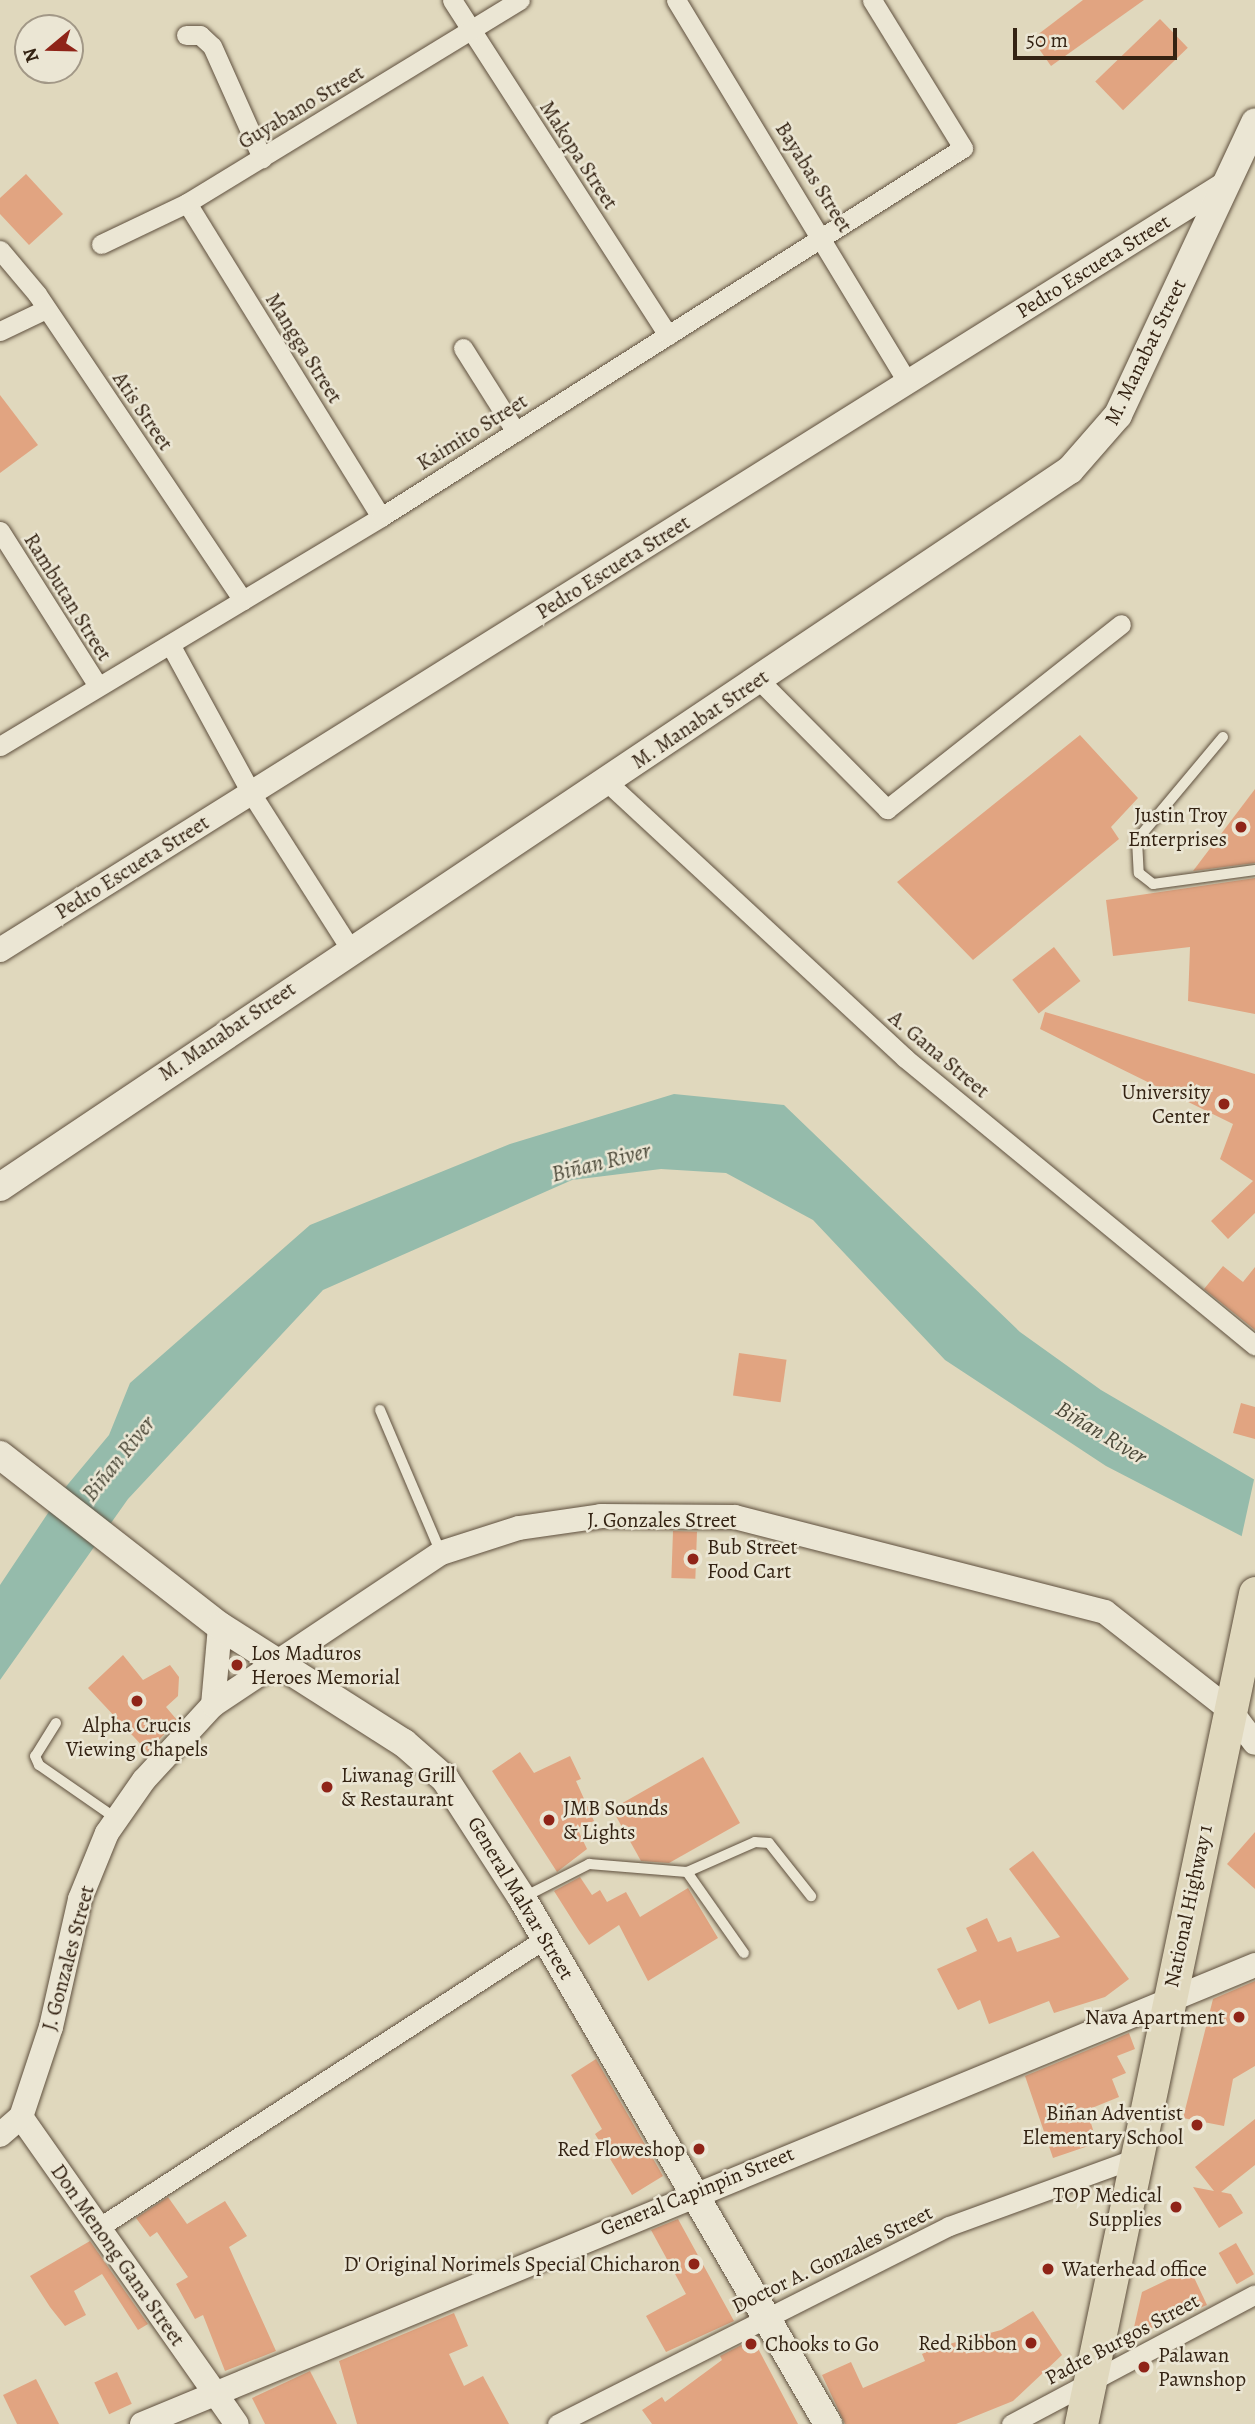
<!DOCTYPE html>
<meta charset="utf-8">
<style>
body{margin:0}
#map{position:relative;width:1255px;height:2424px;overflow:hidden;background:#e0d8bd;font-family:Alegreya,serif}
div>[style]{position:absolute}
[style*='--x']{left:calc(var(--x)*1px);top:calc(var(--y)*1px);width:calc(var(--w)*1px);rotate:calc(var(--a)*1deg)}
.water>*{inset:0;background:#95bbab}
.pier>*{inset:0;background:#e0d8bd}
.building>*{inset:0;background:#e1a481;transform-origin:0 0}
.roads{filter:drop-shadow(0 0 2px #5f503e) drop-shadow(0 0 2px #5f503e)}
.service>*{height:10px;margin:-5px;padding:0 5px;transform-origin:5px;border-radius:5px;background:#ebe6d4}
.minor>*{height:19px;margin:-9.5px;padding:0 9.5px;transform-origin:9.5px;border-radius:9.5px;background:#ebe6d4}
.tertiary>*{height:24px;margin:-12px;padding:0 12px;transform-origin:12px;border-radius:12px;background:#ebe6d4}
.secondary>*{height:28px;margin:-14px;padding:0 14px;transform-origin:14px;border-radius:14px;background:#ebe6d4}
.trunk>*{height:33px;margin:-16.5px;padding:0 16.5px;transform-origin:16.5px;border-radius:16.5px;background:#e0d8bd}
.dots>*{width:19px;height:19px;translate:-50% -50%;box-sizing:border-box;border:4px solid #ebe6d4;border-radius:50%}
span{translate:-50% -50%;white-space:nowrap;text-align:center;line-height:1.15;-webkit-text-stroke:5px #ebe6d4;paint-order:stroke}
.street-label{font-size:21px;color:#342313}
.poi-label{font-size:21px;color:#342313}
.right{translate:-100% -50%;text-align:right}
.left{translate:0 -50%;text-align:left}
.water-label{font-size:23px;color:#4c4939;font-style:italic}
.north{position:absolute;left:14px;top:14px;width:70px;height:70px;box-sizing:border-box;background:#ebe6d4;border:2px solid #a29887;border-radius:50%;rotate:251deg;font-size:19px;font-weight:700;line-height:28px;text-align:center;color:#342313}
.north::after{content:'';display:block;margin:auto;width:24px;height:32px;background:#8f2418;clip-path:polygon(50% 0,100% 100%,50% 72%,0 100%)}
.scale{position:absolute;left:1013px;top:28px;width:164px;height:32px;box-sizing:border-box;border:4px solid #342313;border-top:0;padding-left:9px;font-size:21px;line-height:24px;white-space:nowrap;color:#342313;-webkit-text-stroke:5px #ebe6d4;paint-order:stroke}
</style>
<div id="map">
<div class="water">
<i style="clip-path:polygon(674px 1094px,784px 1105px,1020px 1332px,1101px 1390px,1255px 1480px,1251px 1541px,1106px 1466px,945px 1360px,813px 1220px,726px 1173px,661px 1169px,572px 1180px,323px 1290px,128px 1499px,0 1680px,0 1585px,64px 1489px,109px 1435px,130px 1383px,310px 1225px,510px 1144px)"></i>
</div>
<div class="pier">
<i style="clip-path:polygon(1255px 1475px,1255px 1549px,1241px 1539px)"></i>
</div>
<div class="building">
<i style="clip-path:polygon(1083px 0,1144px 0,1051px 66px,1032px 39px)"></i>
<i style="left:1160px;top:19px;width:40px;height:90px;rotate:46deg"></i>
<i style="clip-path:polygon(26px 174px,63px 214px,29px 245px,0 214px,0 198px)"></i>
<i style="clip-path:polygon(0 395px,38px 445px,0 473px)"></i>
<i style="clip-path:polygon(1080px 735px,1138px 798px,1111px 827px,1119px 839px,973px 960px,897px 882px)"></i>
<i style="clip-path:polygon(1255px 789px,1255px 863px,1193px 871px)"></i>
<i style="clip-path:polygon(1255px 878px,1255px 1014px,1188px 1001px,1190px 947px,1113px 956px,1106px 900px)"></i>
<i style="left:1054px;top:947px;width:43px;height:53px;rotate:52deg"></i>
<i style="clip-path:polygon(1045px 1012px,1255px 1074px,1255px 1213px,1228px 1239px,1211px 1221px,1253px 1181px,1220px 1159px,1233px 1124px,1040px 1029px)"></i>
<i style="clip-path:polygon(1223px 1266px,1243px 1282px,1255px 1267px,1255px 1330px,1204px 1289px)"></i>
<i style="left:739px;top:1353px;width:48px;height:43px;rotate:8deg"></i>
<i style="clip-path:polygon(1241px 1403px,1255px 1407px,1255px 1439px,1233px 1433px)"></i>
<i style="left:673px;top:1531px;width:24px;height:47px;rotate:2deg"></i>
<i style="clip-path:polygon(123px 1655px,143px 1680px,170px 1665px,179px 1677px,178px 1696px,166px 1707px,177px 1720px,148px 1752px,88px 1688px)"></i>
<i style="clip-path:polygon(520px 1752px,534px 1773px,570px 1756px,581px 1779px,576px 1781px,594px 1821px,577px 1828px,587px 1849px,557px 1872px,492px 1771px)"></i>
<i style="clip-path:polygon(703px 1757px,740px 1823px,669px 1863px,641px 1861px,612px 1809px)"></i>
<i style="clip-path:polygon(1255px 1832px,1255px 1889px,1227px 1864px)"></i>
<i style="clip-path:polygon(1033px 1851px,1129px 1979px,1105px 1997px,1054px 2013px,1049px 2001px,989px 2024px,980px 2000px,958px 2010px,937px 1969px,977px 1951px,966px 1928px,987px 1918px,998px 1942px,1011px 1937px,1017px 1952px,1060px 1937px,1009px 1869px)"></i>
<i style="clip-path:polygon(580px 1877px,592px 1895px,600px 1890px,607px 1902px,626px 1892px,640px 1917px,688px 1888px,718px 1938px,648px 1981px,619px 1925px,589px 1945px,578px 1929px,554px 1891px)"></i>
<i style="clip-path:polygon(1255px 1981px,1255px 2066px,1233px 2079px,1224px 2126px,1183px 2118px,1213px 1999px)"></i>
<i style="clip-path:polygon(1129px 2033px,1135px 2049px,1117px 2056px,1126px 2073px,1112px 2079px,1119px 2097px,1087px 2110px,1097px 2143px,1053px 2158px,1025px 2076px)"></i>
<i style="clip-path:polygon(596px 2059px,663px 2176px,632px 2195px,595px 2134px,602px 2129px,571px 2075px)"></i>
<i style="clip-path:polygon(1255px 2119px,1255px 2165px,1221px 2192px,1231px 2194px,1243px 2213px,1219px 2228px,1193px 2187px,1214px 2191px,1195px 2167px)"></i>
<i style="clip-path:polygon(168px 2197px,187px 2224px,225px 2201px,247px 2236px,229px 2247px,276px 2351px,225px 2371px,203px 2315px,195px 2319px,176px 2284px,188px 2277px,157px 2232px,150px 2237px,136px 2218px)"></i>
<i style="clip-path:polygon(678px 2219px,734px 2321px,666px 2352px,646px 2316px,686px 2294px,651px 2230px)"></i>
<i style="clip-path:polygon(90px 2241px,148px 2324px,138px 2330px,102px 2274px,74px 2291px,86px 2315px,65px 2326px,50px 2307px,30px 2276px)"></i>
<i style="left:1236px;top:2243px;width:36px;height:20px;rotate:60deg"></i>
<i style="clip-path:polygon(1190px 2269px,1207px 2305px,1132px 2336px,1142px 2292px)"></i>
<i style="clip-path:polygon(1033px 2311px,1062px 2355px,1013px 2401px,956px 2424px,845px 2424px,822px 2375px,851px 2362px,863px 2388px,925px 2361px,922px 2354px,938px 2347px,1001px 2330px)"></i>
<i style="clip-path:polygon(454px 2313px,468px 2346px,449px 2354px,464px 2386px,483px 2376px,509px 2424px,357px 2424px,339px 2361px)"></i>
<i style="clip-path:polygon(753px 2339px,798px 2424px,652px 2424px,642px 2410px,662px 2397px,665px 2402px,722px 2360px,720px 2356px)"></i>
<i style="clip-path:polygon(310px 2371px,337px 2424px,265px 2424px,252px 2398px)"></i>
<i style="left:117px;top:2372px;width:35px;height:25px;rotate:65deg"></i>
<i style="clip-path:polygon(36px 2379px,59px 2424px,17px 2424px,3px 2395px)"></i>
</div>
<div class="roads">
<div class="service">
<i style="--x:1223;--y:737;--w:134;--a:129.9"></i>
<i style="--x:1137;--y:840;--w:33;--a:87"></i>
<i style="--x:1139;--y:873;--w:18;--a:38"></i>
<i style="--x:1153;--y:884;--w:103;--a:-7.8"></i>
<i style="--x:380;--y:1410;--w:155;--a:66.9"></i>
<i style="--x:56;--y:1723;--w:39;--a:122"></i>
<i style="--x:35;--y:1756;--w:10;--a:66"></i>
<i style="--x:39;--y:1765;--w:95;--a:34.7"></i>
<i style="--x:687;--y:1872;--w:99;--a:54.9"></i>
<i style="--x:526;--y:1896;--w:71;--a:-26.9"></i>
<i style="--x:589;--y:1864;--w:98;--a:4.7"></i>
<i style="--x:687;--y:1872;--w:74;--a:-23.8"></i>
<i style="--x:755;--y:1842;--w:14;--a:4"></i>
<i style="--x:769;--y:1843;--w:68;--a:51.6"></i>
</div>
<div class="minor">
<i style="--x:452;--y:0;--w:399;--a:57.2"></i>
<i style="--x:676;--y:0;--w:446;--a:58.8"></i>
<i style="--x:186;--y:35;--w:14;--a:0"></i>
<i style="--x:200;--y:35;--w:16;--a:43"></i>
<i style="--x:212;--y:46;--w:123;--a:65.9"></i>
<i style="--x:187;--y:203;--w:369;--a:58.3"></i>
<i style="--x:101;--y:244;--w:95;--a:-25.5"></i>
<i style="--x:187;--y:203;--w:390;--a:-31.4"></i>
<i style="--x:0;--y:250;--w:57;--a:49.9"></i>
<i style="--x:37;--y:294;--w:369;--a:56.1"></i>
<i style="--x:0;--y:331;--w:51;--a:-25.6"></i>
<i style="--x:463;--y:348;--w:99;--a:57.8"></i>
<i style="--x:0;--y:531;--w:183;--a:57.7"></i>
<i style="--x:171;--y:646;--w:167;--a:61.4"></i>
<i style="--x:251;--y:793;--w:183;--a:57.5"></i>
<i style="--x:759;--y:680;--w:182;--a:45.2"></i>
<i style="--x:887;--y:809;--w:298;--a:-38.3"></i>
<i style="--x:0;--y:746;--w:445;--a:-31"></i>
<i style="--x:381;--y:517;--w:689;--a:-32.38"></i>
<i style="--x:963;--y:148;--w:174;--a:-121.6"></i>
<i style="--x:607;--y:782;--w:406;--a:42.8"></i>
<i style="--x:905;--y:1058;--w:453;--a:39.4"></i>
<i style="--x:98;--y:2228;--w:534;--a:-32.92"></i>
<i style="--x:557;--y:2424;--w:439;--a:-26.8"></i>
<i style="--x:949;--y:2226;--w:199;--a:-20"></i>
<i style="--x:1011;--y:2424;--w:276;--a:-28"></i>
</div>
<div class="tertiary">
<i style="--x:0;--y:950;--w:1446;--a:-32.03"></i>
<i style="--x:213;--y:1705;--w:79;--a:-84.9"></i>
<i style="--x:21;--y:2117;--w:375;--a:54.9"></i>
<i style="--x:0;--y:2135;--w:28;--a:-41"></i>
<i style="--x:21;--y:2117;--w:95;--a:-71.6"></i>
<i style="--x:51;--y:2027;--w:131;--a:-77.2"></i>
<i style="--x:80;--y:1899;--w:71;--a:-67.8"></i>
<i style="--x:107;--y:1833;--w:65;--a:-55.1"></i>
<i style="--x:144;--y:1780;--w:102;--a:-47.4"></i>
<i style="--x:213;--y:1705;--w:274;--a:-33.7"></i>
<i style="--x:441;--y:1553;--w:82;--a:-17.8"></i>
<i style="--x:519;--y:1528;--w:83;--a:-8.3"></i>
<i style="--x:601;--y:1516;--w:134;--a:0.4"></i>
<i style="--x:735;--y:1517;--w:382;--a:14.4"></i>
<i style="--x:1105;--y:1612;--w:159;--a:38.1"></i>
<i style="--x:1230;--y:1710;--w:41;--a:52.9"></i>
<i style="--x:142;--y:2424;--w:1204;--a:-22.41"></i>
</div>
<div class="secondary">
<i style="--x:0;--y:1187;--w:1288;--a:-33.83"></i>
<i style="--x:1070;--y:470;--w:73;--a:-48.9"></i>
<i style="--x:1118;--y:415;--w:323;--a:-64.9"></i>
<i style="--x:0;--y:1455;--w:279;--a:37.9"></i>
<i style="--x:220;--y:1626;--w:218;--a:32.5"></i>
<i style="--x:404;--y:1743;--w:55;--a:41.3"></i>
<i style="--x:445;--y:1779;--w:142;--a:57.1"></i>
<i style="--x:522;--y:1898;--w:609;--a:59.81"></i>
</div>
<div class="trunk">
<i style="--x:1081;--y:2424;--w:849;--a:-78.17"></i>
</div>
</div>
<div class="dots">
<i style="left:1241px;top:827px;background:#8f2418"></i>
<i style="left:1224px;top:1104px;background:#8f2418"></i>
<i style="left:693px;top:1559px;background:#8f2418"></i>
<i style="left:237px;top:1665px;background:#8f2418"></i>
<i style="left:137px;top:1701px;background:#8f2418"></i>
<i style="left:327px;top:1787px;background:#8f2418"></i>
<i style="left:549px;top:1820px;background:#8f2418"></i>
<i style="left:1239px;top:2017px;background:#8f2418"></i>
<i style="left:1197px;top:2125px;background:#8f2418"></i>
<i style="left:699px;top:2149px;background:#8f2418"></i>
<i style="left:1176px;top:2207px;background:#8f2418"></i>
<i style="left:694px;top:2264px;background:#8f2418"></i>
<i style="left:1048px;top:2269px;background:#8f2418"></i>
<i style="left:1031px;top:2343px;background:#8f2418"></i>
<i style="left:751px;top:2344px;background:#8f2418"></i>
<i style="left:1144px;top:2367px;background:#8f2418"></i>
</div>
<div class="street-label">
<span style="left:301px;top:107px;rotate:-31deg">Guyabano Street</span>
<span style="left:579px;top:155px;rotate:57deg">Makopa Street</span>
<span style="left:814px;top:177px;rotate:58deg">Bayabas Street</span>
<span style="left:1093px;top:266px;rotate:-32deg">Pedro Escueta Street</span>
<span style="left:304px;top:348px;rotate:58deg">Mangga Street</span>
<span style="left:1145px;top:352px;rotate:-64deg">M. Manabat Street</span>
<span style="left:143px;top:411px;rotate:56deg">Atis Street</span>
<span style="left:472px;top:432px;rotate:-32deg">Kaimito Street</span>
<span style="left:613px;top:567px;rotate:-32deg">Pedro Escueta Street</span>
<span style="left:68px;top:597px;rotate:58deg">Rambutan Street</span>
<span style="left:700px;top:719px;rotate:-34deg">M. Manabat Street</span>
<span style="left:132px;top:867px;rotate:-32deg">Pedro Escueta Street</span>
<span style="left:227px;top:1031px;rotate:-34deg">M. Manabat Street</span>
<span style="left:939px;top:1054px;rotate:40deg">A. Gana Street</span>
<span style="left:662px;top:1520px">J. Gonzales Street</span>
<span style="left:521px;top:1898px;rotate:59deg">General Malvar Street</span>
<span style="left:1188px;top:1906px;rotate:-78deg">National Highway 1</span>
<span style="left:68px;top:1958px;rotate:-75deg">J. Gonzales Street</span>
<span style="left:697px;top:2191px;rotate:-22deg">General Capinpin Street</span>
<span style="left:118px;top:2255px;rotate:55deg">Don Menong Gana Street</span>
<span style="left:832px;top:2259px;rotate:-26deg">Doctor A. Gonzales Street</span>
<span style="left:1122px;top:2339px;rotate:-28deg">Padre Burgos Street</span>
</div>
<div class="poi-label">
<span class="right" style="left:1227px;top:827px">Justin Troy<br>Enterprises</span>
<span class="right" style="left:1210px;top:1104px">University<br>Center</span>
<span class="left" style="left:707px;top:1559px">Bub Street<br>Food Cart</span>
<span class="left" style="left:251px;top:1665px">Los Maduros<br>Heroes Memorial</span>
<span style="left:137px;top:1737px">Alpha Crucis<br>Viewing Chapels</span>
<span class="left" style="left:341px;top:1787px">Liwanag Grill<br>&amp; Restaurant</span>
<span class="left" style="left:563px;top:1820px">JMB Sounds<br>&amp; Lights</span>
<span class="right" style="left:1225px;top:2017px">Nava Apartment</span>
<span class="right" style="left:1183px;top:2125px">Biñan Adventist<br>Elementary School</span>
<span class="right" style="left:685px;top:2149px">Red Floweshop</span>
<span class="right" style="left:1162px;top:2207px">TOP Medical<br>Supplies</span>
<span class="right" style="left:680px;top:2264px">D' Original Norimels Special Chicharon</span>
<span class="left" style="left:1062px;top:2269px">Waterhead office</span>
<span class="right" style="left:1017px;top:2343px">Red Ribbon</span>
<span class="left" style="left:765px;top:2344px">Chooks to Go</span>
<span class="left" style="left:1158px;top:2367px">Palawan<br>Pawnshop</span>
</div>
<div class="water-label">
<span style="left:601px;top:1163px;rotate:-14deg">Biñan River</span>
<span style="left:1101px;top:1433px;rotate:31deg">Biñan River</span>
<span style="left:119px;top:1459px;rotate:-51deg">Biñan River</span>
</div>
<div class="north">N</div>
<div class="scale">50 m</div>
</div>
